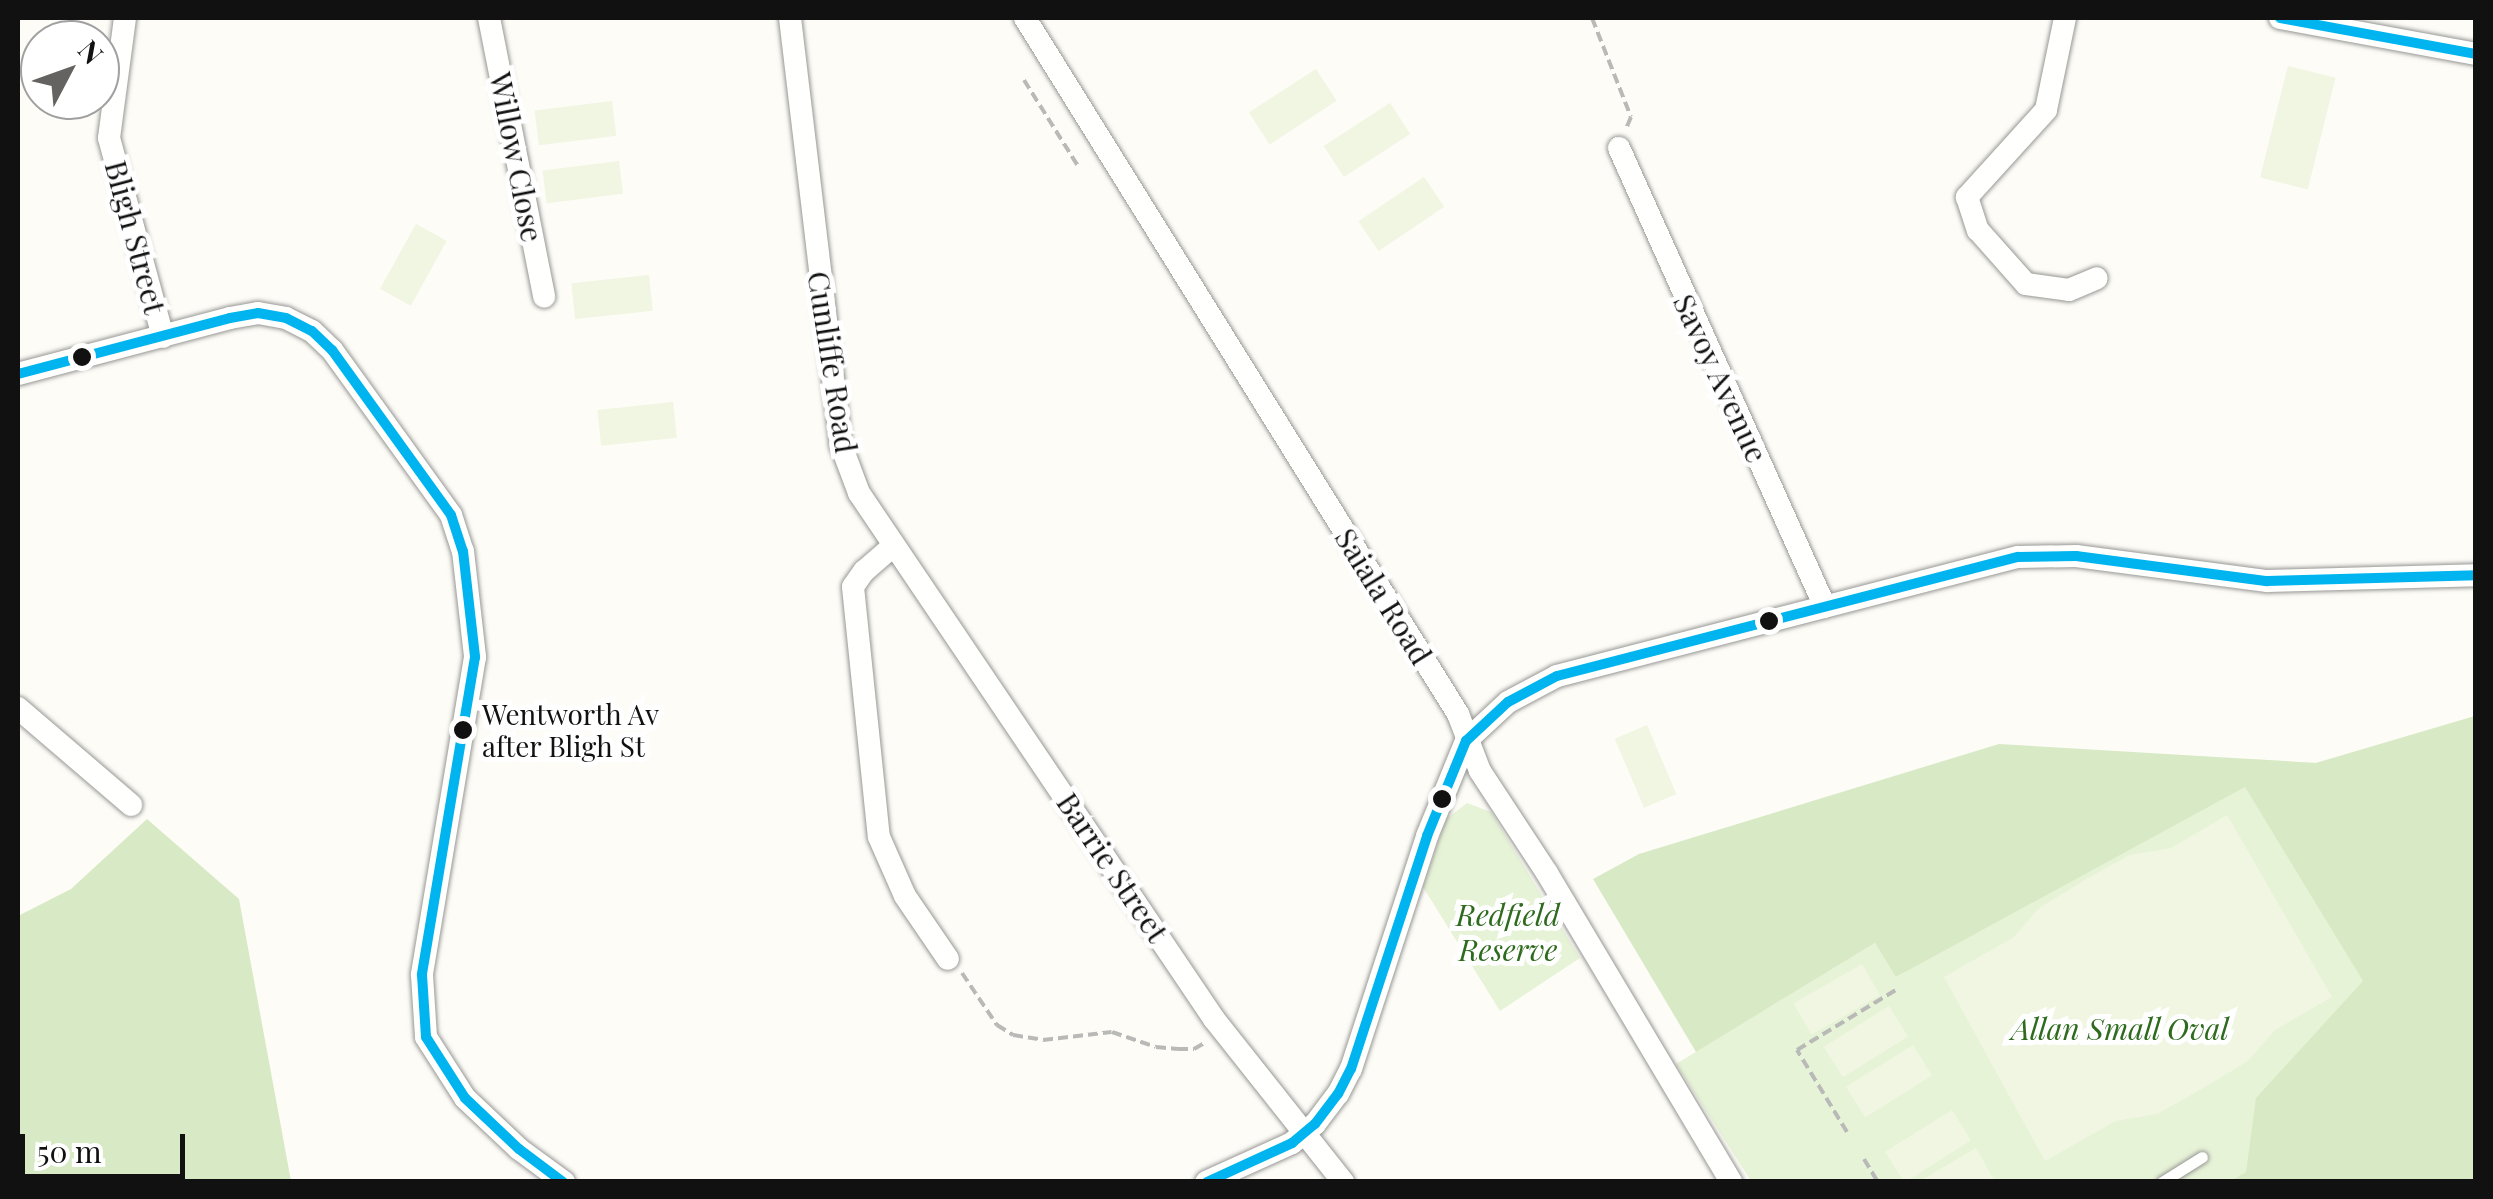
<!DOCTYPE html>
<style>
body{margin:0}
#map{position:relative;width:2493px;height:1199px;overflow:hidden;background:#fdfcf7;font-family:"Playfair Display",serif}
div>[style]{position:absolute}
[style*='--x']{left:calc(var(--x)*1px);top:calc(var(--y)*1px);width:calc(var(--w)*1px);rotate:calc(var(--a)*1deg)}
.green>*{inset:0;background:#e7f3d7}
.forest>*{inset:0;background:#d8eac5}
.pitch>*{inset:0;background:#f0f6e1;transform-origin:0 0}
.path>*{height:4px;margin-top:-2px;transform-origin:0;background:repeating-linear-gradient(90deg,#b9b9b8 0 10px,transparent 0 15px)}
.roads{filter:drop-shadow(0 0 2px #979795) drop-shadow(0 0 2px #979795)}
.service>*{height:11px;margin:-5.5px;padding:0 5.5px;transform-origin:5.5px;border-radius:5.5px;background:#fffffe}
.minor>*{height:22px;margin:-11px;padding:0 11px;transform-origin:11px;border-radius:11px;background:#fffffe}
.bus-1>*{height:10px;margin:-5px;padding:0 5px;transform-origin:5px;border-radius:5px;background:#00b5ef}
.dots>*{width:28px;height:28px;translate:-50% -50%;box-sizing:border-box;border:5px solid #fff;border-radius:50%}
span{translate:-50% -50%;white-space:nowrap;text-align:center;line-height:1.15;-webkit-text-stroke:10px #fff;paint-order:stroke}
.bus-label{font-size:28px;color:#111}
.left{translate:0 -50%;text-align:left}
.street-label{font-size:30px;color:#111}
.park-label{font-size:30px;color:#2f6b1f;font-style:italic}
.frame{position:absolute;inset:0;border:20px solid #111;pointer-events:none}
.north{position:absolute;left:20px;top:20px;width:100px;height:100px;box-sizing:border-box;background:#fff;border:2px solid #a0a0a0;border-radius:50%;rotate:49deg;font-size:28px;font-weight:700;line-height:40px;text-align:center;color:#111}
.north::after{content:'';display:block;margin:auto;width:35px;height:45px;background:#646362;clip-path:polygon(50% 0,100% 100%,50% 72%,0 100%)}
.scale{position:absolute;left:20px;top:1134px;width:165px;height:45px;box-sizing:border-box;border:5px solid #111;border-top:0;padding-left:12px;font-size:30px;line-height:35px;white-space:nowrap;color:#111;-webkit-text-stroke:8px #fff;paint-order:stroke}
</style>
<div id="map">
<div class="green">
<i style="clip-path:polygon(2475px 716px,2475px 1181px,1751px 1181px,1676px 1064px,1875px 943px,1897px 977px,2251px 759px,2316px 763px)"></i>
<i style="clip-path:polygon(1467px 803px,1491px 812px,1580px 958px,1500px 1011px,1423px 887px,1446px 819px)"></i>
</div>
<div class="forest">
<i style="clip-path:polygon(2475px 716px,2475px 1181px,2231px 1181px,2246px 1172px,2256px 1098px,2363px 981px,2245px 787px,1896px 977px,1875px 943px,1696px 1052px,1593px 879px,1639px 854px,1999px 744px,2316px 763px)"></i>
<i style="clip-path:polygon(147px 819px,239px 899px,291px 1181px,18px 1181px,18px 916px,71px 889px)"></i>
</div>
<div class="pitch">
<i style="left:2288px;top:66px;width:49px;height:115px;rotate:14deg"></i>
<i style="left:1316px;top:69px;width:38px;height:80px;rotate:57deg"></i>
<i style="left:612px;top:101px;width:35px;height:78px;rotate:83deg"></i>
<i style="left:1390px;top:103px;width:37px;height:79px;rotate:57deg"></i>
<i style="left:619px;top:161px;width:33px;height:77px;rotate:83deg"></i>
<i style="left:1424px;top:177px;width:36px;height:79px;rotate:56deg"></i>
<i style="left:416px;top:224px;width:35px;height:74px;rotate:29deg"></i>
<i style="left:649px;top:275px;width:36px;height:78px;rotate:84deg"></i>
<i style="left:673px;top:402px;width:36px;height:76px;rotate:84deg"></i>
<i style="left:1647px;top:725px;width:75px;height:35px;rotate:67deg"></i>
<i style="clip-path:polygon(2227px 815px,2332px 997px,2275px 1030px,2248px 1061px,2207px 1086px,2157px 1114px,2116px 1121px,2045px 1161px,1944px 977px,2014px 937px,2038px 909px,2088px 878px,2130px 855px,2171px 848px)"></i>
<i style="left:1862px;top:964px;width:36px;height:79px;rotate:60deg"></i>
<i style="left:1889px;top:1006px;width:36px;height:77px;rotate:58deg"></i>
<i style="left:1913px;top:1045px;width:36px;height:79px;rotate:58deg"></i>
<i style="left:1952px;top:1110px;width:36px;height:79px;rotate:58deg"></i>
<i style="clip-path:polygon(1976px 1148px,1994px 1180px,1991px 1181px,1920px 1181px)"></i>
</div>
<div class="path">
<i style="--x:1592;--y:18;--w:106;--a:68.5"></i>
<i style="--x:1631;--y:117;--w:13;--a:113"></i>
<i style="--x:1024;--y:80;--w:102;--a:57.9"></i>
<i style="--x:962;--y:973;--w:63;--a:56.1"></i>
<i style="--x:997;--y:1025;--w:19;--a:32"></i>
<i style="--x:1013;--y:1035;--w:30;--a:9"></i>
<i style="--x:1043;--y:1040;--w:69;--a:-6.6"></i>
<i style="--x:1112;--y:1032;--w:46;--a:18.8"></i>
<i style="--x:1156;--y:1047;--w:22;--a:5"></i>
<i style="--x:1178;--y:1049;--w:16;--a:0"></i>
<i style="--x:1194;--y:1049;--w:14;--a:-30"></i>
<i style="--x:1847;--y:1132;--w:96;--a:-121.4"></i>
<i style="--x:1797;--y:1050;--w:119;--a:-31.3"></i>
<i style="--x:1864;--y:1159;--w:27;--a:59"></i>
</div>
<div class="roads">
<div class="service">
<i style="--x:2162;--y:1182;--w:47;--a:-32"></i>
</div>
<div class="minor">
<i style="--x:125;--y:18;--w:121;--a:97.6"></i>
<i style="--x:109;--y:138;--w:206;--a:74.8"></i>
<i style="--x:489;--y:18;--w:284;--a:78.8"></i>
<i style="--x:790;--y:18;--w:430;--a:83.2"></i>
<i style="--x:841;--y:445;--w:51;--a:69.4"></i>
<i style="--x:859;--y:493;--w:635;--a:55.98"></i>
<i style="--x:1214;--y:1019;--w:208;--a:51.6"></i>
<i style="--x:1025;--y:18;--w:820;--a:58.11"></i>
<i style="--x:1458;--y:714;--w:61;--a:68.9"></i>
<i style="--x:1480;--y:771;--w:122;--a:56.7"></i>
<i style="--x:1547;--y:873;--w:360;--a:59.2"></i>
<i style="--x:2065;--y:18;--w:94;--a:101.7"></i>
<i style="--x:2046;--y:110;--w:118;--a:132.2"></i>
<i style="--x:1967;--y:197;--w:35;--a:72"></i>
<i style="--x:1978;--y:230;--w:72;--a:48.4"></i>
<i style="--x:2026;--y:284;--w:43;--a:7.9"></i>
<i style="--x:2069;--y:290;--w:30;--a:-23"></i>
<i style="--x:2280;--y:18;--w:199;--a:10.4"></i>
<i style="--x:1619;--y:148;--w:503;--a:65.83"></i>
<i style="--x:18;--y:374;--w:219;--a:-14.8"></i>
<i style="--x:230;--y:318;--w:28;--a:-10"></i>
<i style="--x:258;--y:313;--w:28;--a:10"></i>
<i style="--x:286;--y:318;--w:29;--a:27"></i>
<i style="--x:312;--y:331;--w:28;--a:44"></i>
<i style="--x:332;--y:350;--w:203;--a:54.2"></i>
<i style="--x:451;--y:515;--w:38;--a:72"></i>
<i style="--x:463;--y:551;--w:107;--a:83.5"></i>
<i style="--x:475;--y:657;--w:322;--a:99.5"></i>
<i style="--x:422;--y:975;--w:62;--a:86.3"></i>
<i style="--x:426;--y:1037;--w:72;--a:57.4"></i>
<i style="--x:465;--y:1098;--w:74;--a:43.4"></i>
<i style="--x:519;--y:1149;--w:56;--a:36.3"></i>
<i style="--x:893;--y:546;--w:38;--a:139"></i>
<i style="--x:864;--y:571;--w:19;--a:125"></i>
<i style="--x:853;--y:587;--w:251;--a:84.1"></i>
<i style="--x:879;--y:837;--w:64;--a:66.2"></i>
<i style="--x:905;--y:896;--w:76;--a:55.7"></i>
<i style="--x:18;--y:708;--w:149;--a:40.6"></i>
<i style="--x:1206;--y:1182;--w:94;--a:-24.4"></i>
<i style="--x:1292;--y:1143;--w:30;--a:-40"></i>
<i style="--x:1315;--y:1124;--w:38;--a:-53"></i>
<i style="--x:1338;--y:1094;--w:28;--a:-63"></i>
<i style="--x:1351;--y:1069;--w:245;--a:-71.9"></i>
<i style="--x:1427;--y:836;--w:103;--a:-67.7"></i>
<i style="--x:1466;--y:741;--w:57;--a:-42.9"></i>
<i style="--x:1508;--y:702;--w:55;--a:-28"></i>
<i style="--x:1557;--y:676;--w:476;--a:-14.5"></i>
<i style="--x:2018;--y:557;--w:58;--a:-1"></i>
<i style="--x:2076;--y:556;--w:193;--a:7.5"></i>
<i style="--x:2267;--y:581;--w:209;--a:-1.6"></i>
</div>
</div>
<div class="bus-1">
<i style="--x:2280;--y:18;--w:199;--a:10.4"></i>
<i style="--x:18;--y:374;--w:219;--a:-14.8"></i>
<i style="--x:230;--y:318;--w:28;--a:-10"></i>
<i style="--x:258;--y:313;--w:28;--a:10"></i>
<i style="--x:286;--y:318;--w:29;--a:27"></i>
<i style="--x:312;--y:331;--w:28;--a:44"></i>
<i style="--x:332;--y:350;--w:203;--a:54.2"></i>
<i style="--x:451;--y:515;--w:38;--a:72"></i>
<i style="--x:463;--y:551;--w:107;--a:83.5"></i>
<i style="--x:475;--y:657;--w:322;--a:99.5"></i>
<i style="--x:422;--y:975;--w:62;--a:86.3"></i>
<i style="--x:426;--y:1037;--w:72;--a:57.4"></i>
<i style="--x:465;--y:1098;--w:74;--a:43.4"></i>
<i style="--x:519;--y:1149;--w:55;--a:36.9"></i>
<i style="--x:1207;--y:1182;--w:94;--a:-24.6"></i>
<i style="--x:1292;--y:1143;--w:30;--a:-40"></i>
<i style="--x:1315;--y:1124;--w:38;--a:-53"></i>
<i style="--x:1338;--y:1094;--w:28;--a:-63"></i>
<i style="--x:1351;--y:1069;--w:245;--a:-71.9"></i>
<i style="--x:1427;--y:836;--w:103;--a:-67.7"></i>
<i style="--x:1466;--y:741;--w:57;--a:-42.9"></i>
<i style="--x:1508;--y:702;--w:55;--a:-28"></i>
<i style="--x:1557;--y:676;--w:476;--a:-14.5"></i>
<i style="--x:2018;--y:557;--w:58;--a:-1"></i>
<i style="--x:2076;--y:556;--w:193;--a:7.5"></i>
<i style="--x:2267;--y:581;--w:209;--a:-1.6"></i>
</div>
<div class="dots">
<i style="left:82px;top:357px;background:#111"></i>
<i style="left:1769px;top:621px;background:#111"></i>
<i style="left:463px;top:730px;background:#111"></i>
<i style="left:1442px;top:799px;background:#111"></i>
</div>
<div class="bus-label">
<span class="left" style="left:482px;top:730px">Wentworth Av<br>after Bligh St</span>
</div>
<div class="street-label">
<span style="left:517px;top:157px;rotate:79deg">Willow Close</span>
<span style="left:136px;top:237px;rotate:75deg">Bligh Street</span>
<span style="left:833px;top:362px;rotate:81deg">Cunliffe Road</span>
<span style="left:1721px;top:378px;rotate:65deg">Savoy Avenue</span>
<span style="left:1384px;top:596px;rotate:58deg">Saiala Road</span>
<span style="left:1113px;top:867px;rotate:56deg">Barrie Street</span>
</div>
<div class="park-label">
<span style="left:1508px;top:931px">Redfield<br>Reserve</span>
<span style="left:2120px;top:1028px">Allan Small Oval</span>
</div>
<div class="frame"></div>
<div class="north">N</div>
<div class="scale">50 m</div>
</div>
